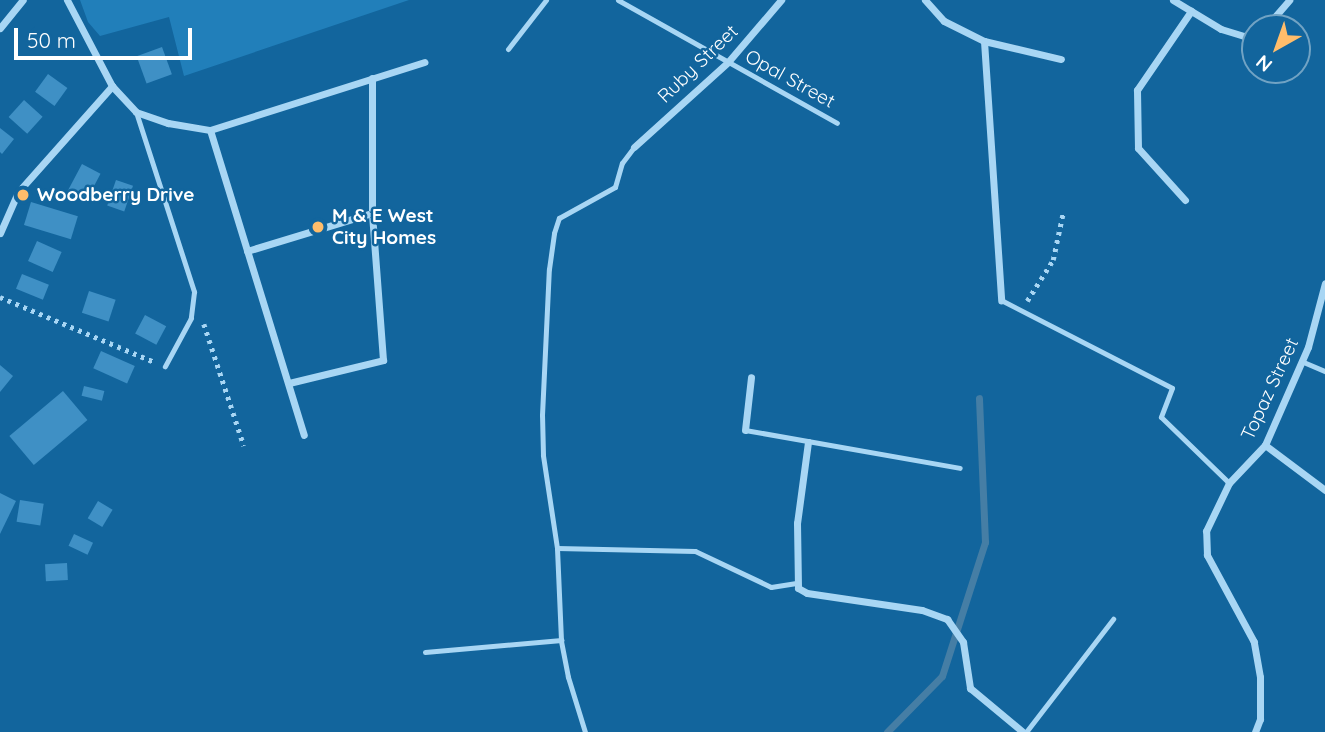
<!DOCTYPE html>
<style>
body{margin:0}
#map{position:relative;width:1325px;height:732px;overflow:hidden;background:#12659d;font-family:Quicksand,sans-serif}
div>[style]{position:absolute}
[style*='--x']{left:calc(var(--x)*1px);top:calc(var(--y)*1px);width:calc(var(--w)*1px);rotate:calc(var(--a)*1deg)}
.green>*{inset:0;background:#217fba}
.stream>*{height:7px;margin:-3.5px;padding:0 3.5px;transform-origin:3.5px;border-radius:3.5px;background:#457ea5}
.building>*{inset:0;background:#3f90c5;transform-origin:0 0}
.path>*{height:4.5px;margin-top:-2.25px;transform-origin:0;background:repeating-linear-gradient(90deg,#a8d6f4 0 3.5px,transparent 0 8.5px)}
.lane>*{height:5px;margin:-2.5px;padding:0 2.5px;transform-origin:2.5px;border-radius:2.5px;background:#a8d6f4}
.street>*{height:7px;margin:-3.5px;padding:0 3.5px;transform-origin:3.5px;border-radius:3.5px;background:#a8d6f4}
.dots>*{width:19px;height:19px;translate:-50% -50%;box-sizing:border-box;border:4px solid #12659d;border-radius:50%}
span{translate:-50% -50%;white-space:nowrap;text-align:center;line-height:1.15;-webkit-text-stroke:5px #12659d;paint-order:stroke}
.street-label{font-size:19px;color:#fff}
.poi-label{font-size:19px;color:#fff;font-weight:700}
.left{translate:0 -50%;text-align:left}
.north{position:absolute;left:1241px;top:14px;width:70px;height:70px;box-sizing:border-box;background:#12659d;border:2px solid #71a3c4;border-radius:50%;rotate:220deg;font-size:19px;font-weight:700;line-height:28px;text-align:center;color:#fff}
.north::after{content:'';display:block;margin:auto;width:24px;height:32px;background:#ffbd6b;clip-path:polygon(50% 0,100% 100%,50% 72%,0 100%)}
.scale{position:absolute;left:14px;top:28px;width:178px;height:32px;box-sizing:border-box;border:4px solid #fff;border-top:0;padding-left:9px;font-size:21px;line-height:24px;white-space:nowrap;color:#fff;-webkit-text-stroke:5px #12659d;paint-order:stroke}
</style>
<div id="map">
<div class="green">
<i style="clip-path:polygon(80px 0,409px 0,184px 76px,169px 17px,100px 36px,88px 22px)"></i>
</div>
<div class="stream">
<i style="--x:887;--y:732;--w:78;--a:-45.5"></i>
<i style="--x:942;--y:676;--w:141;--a:-72.2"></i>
<i style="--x:985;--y:542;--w:144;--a:-92.4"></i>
</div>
<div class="building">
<i style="left:162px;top:47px;width:29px;height:27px;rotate:70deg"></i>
<i style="left:48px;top:74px;width:24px;height:22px;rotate:36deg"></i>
<i style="left:24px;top:100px;width:25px;height:23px;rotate:42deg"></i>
<i style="clip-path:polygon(0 128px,14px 139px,2px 154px,0 152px)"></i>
<i style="left:82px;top:164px;width:21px;height:32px;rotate:28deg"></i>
<i style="left:116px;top:180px;width:18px;height:27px;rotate:19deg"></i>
<i style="left:31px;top:202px;width:49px;height:24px;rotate:17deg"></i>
<i style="left:37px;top:241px;width:27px;height:22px;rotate:24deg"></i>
<i style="left:22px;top:274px;width:29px;height:16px;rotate:22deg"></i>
<i style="left:89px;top:291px;width:28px;height:23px;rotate:18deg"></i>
<i style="left:145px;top:315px;width:24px;height:21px;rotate:28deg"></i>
<i style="left:101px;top:351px;width:37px;height:19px;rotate:24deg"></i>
<i style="clip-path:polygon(0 365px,13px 376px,0 392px)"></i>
<i style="left:84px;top:386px;width:21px;height:10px;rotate:14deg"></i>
<i style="left:63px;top:391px;width:38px;height:70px;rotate:50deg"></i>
<i style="clip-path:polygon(0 493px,16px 501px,0 534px)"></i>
<i style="left:20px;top:500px;width:24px;height:22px;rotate:9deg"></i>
<i style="left:98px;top:501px;width:17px;height:20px;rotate:31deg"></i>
<i style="left:74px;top:534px;width:21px;height:13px;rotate:25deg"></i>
<i style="left:67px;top:563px;width:17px;height:22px;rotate:87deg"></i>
</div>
<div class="path">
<i style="--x:0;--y:297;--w:168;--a:22.8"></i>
<i style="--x:1027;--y:301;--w:49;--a:-57.6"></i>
<i style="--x:1053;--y:260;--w:48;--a:-78"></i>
<i style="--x:204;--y:324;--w:128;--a:71.8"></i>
</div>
<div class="lane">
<i style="--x:618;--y:0;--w:251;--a:29.3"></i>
<i style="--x:508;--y:49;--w:62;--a:-52.2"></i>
<i style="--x:136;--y:112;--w:189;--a:72.1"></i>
<i style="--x:194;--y:292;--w:26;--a:97"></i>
<i style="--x:191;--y:318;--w:55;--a:118.4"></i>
<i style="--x:1001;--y:300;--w:192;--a:27.2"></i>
<i style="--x:1172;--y:388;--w:31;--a:111"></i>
<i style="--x:1161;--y:417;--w:95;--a:44.1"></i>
<i style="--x:1301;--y:361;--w:26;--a:23"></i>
<i style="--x:745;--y:430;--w:218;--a:10"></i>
<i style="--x:557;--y:548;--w:94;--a:-98.6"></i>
<i style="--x:543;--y:455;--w:40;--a:-91.4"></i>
<i style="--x:542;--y:415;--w:146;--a:-87.3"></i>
<i style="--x:549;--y:269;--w:36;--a:-82"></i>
<i style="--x:554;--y:233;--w:16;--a:-72"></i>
<i style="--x:559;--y:218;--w:64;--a:-29"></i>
<i style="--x:615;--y:187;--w:25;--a:-74"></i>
<i style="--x:622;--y:163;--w:20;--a:-53"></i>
<i style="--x:425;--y:652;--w:137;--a:-5"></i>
<i style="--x:585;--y:732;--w:58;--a:-107.2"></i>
<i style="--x:568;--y:677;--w:38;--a:-101"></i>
<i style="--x:561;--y:640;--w:92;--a:-92.5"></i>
<i style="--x:557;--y:548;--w:138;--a:1.2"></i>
<i style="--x:695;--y:551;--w:84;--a:25.3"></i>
<i style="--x:771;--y:587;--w:24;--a:-9"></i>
<i style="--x:1026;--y:732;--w:143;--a:-52.4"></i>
</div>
<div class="street">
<i style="--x:67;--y:0;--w:97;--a:62.4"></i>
<i style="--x:112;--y:86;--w:35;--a:47"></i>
<i style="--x:136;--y:112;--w:34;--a:19"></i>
<i style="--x:168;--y:123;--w:43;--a:9.5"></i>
<i style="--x:210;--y:130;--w:225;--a:-17.6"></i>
<i style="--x:925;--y:0;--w:28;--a:48"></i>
<i style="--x:944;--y:21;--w:45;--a:26.6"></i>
<i style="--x:984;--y:41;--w:79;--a:13.2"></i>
<i style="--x:1173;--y:0;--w:56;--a:31.1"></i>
<i style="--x:1221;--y:29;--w:24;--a:17"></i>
<i style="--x:1244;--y:36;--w:11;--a:-10"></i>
<i style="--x:0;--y:28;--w:36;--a:-51"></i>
<i style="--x:1265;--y:28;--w:37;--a:-49"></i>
<i style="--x:984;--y:41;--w:260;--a:86.2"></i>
<i style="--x:210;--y:130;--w:319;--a:72.9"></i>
<i style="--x:634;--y:147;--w:127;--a:-42.1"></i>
<i style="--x:728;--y:62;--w:82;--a:-49.5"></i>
<i style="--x:1185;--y:200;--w:70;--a:-132.1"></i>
<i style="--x:1138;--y:148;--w:58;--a:-91"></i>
<i style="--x:1137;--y:90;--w:96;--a:-55.6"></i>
<i style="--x:0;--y:233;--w:45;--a:-66.3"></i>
<i style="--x:18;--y:192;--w:142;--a:-48.4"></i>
<i style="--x:247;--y:251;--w:131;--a:-16.9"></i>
<i style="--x:289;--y:383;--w:97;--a:-13.7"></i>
<i style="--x:383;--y:360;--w:147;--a:-94.3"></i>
<i style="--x:372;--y:213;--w:135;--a:-90"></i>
<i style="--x:745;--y:430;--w:53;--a:-83.5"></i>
<i style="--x:808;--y:442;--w:82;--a:97.7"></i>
<i style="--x:797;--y:523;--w:65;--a:89.1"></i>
<i style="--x:798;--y:588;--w:10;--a:29"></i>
<i style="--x:807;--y:593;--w:116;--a:8.4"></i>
<i style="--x:922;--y:610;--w:27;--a:20"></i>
<i style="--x:947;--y:619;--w:28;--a:55"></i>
<i style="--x:963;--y:642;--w:47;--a:81.3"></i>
<i style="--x:970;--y:688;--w:69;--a:39.7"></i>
<i style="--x:1265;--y:445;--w:75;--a:36.9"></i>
<i style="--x:1255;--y:732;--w:14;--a:-69"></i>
<i style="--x:1260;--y:719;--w:42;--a:-90"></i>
<i style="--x:1260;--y:677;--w:36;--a:-100"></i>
<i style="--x:1254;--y:642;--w:99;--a:-118.4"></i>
<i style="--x:1207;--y:555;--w:24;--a:-92"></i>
<i style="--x:1206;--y:531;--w:53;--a:-64.4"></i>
<i style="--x:1229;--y:483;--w:52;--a:-46.5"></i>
<i style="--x:1265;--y:445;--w:107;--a:-66.3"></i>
<i style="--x:1308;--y:347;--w:66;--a:-75.1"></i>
</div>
<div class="dots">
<i style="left:23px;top:195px;background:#ffbd6b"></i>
<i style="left:318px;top:227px;background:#ffbd6b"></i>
</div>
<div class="street-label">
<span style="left:698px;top:64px;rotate:-44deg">Ruby Street</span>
<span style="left:790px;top:79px;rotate:29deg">Opal Street</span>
<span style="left:1270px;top:389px;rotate:-65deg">Topaz Street</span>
</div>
<div class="poi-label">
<span class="left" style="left:37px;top:195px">Woodberry Drive</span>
<span class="left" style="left:332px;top:227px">M &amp; E West<br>City Homes</span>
</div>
<div class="north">N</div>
<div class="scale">50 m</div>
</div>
